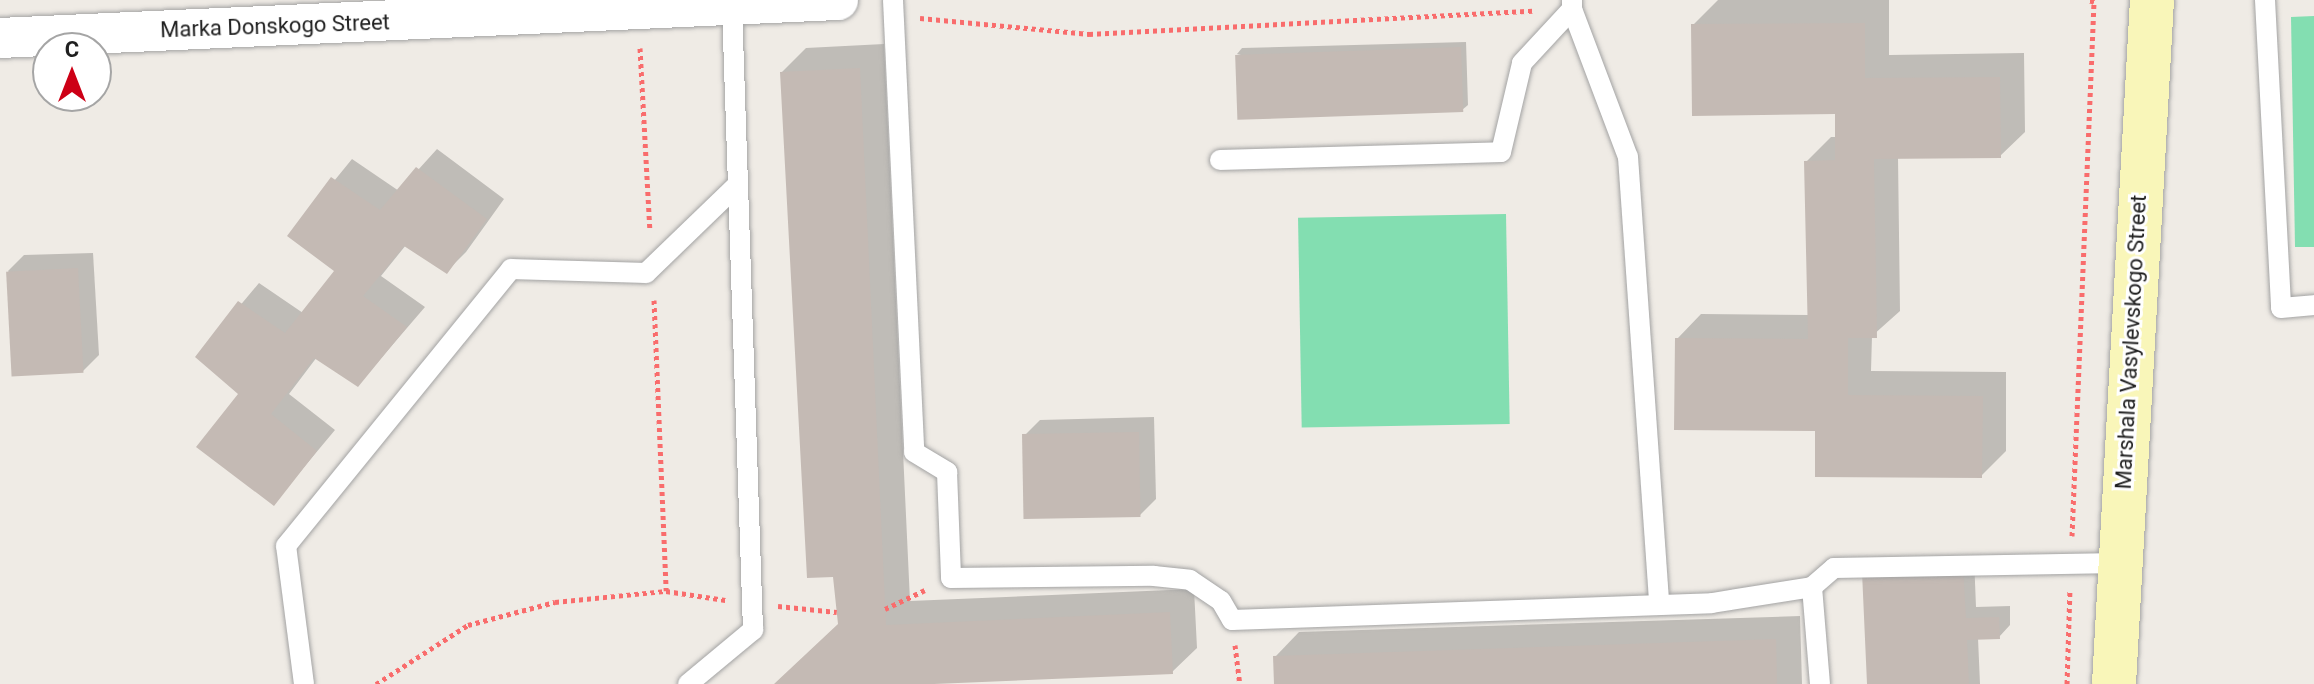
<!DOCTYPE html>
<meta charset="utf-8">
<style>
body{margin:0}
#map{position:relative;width:2314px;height:684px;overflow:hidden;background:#efebe5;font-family:Roboto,sans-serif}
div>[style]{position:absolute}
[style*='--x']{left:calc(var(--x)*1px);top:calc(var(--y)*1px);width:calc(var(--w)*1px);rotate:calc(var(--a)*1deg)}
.pitch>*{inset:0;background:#83deb1;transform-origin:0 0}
.shadow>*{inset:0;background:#0003}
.building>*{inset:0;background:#c4bab4;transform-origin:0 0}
.path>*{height:5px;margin-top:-2.5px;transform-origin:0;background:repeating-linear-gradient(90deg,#f96c6c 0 4px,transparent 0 8px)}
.roads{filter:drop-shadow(0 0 2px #a3a3a3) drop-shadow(0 0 2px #a3a3a3)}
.service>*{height:20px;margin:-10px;padding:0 10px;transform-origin:10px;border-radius:10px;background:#fff}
.minor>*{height:40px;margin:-20px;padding:0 20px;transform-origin:20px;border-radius:20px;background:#fff}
.secondary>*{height:44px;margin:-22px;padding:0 22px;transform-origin:22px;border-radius:22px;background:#f9f6b9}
span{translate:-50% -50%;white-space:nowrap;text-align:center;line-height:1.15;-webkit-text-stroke:6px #fff;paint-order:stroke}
.street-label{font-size:22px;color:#1f1f1f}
.north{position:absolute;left:32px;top:32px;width:80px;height:80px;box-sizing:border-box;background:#fff;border:2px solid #a5a5a5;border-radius:50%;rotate:0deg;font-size:22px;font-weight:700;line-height:32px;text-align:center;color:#1f1f1f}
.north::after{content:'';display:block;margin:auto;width:28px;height:36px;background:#cd0016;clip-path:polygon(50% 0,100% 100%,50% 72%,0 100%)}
</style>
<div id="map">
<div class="pitch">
<i style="clip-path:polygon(2314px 16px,2314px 247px,2295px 247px,2291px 17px)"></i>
<i style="left:1506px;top:214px;width:210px;height:208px;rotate:89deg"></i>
</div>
<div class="shadow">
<i style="clip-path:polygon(1718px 0,1889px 0,1889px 55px,2024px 53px,2025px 132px,2000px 156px,1898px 157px,1900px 311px,1872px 336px,1871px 371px,2006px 372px,2006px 451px,1981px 476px,1817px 429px,1677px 339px,1701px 314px,1810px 315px,1806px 162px,1831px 137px,1837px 137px,1837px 112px,1693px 25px)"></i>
<i style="clip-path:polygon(1466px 42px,1468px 105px,1462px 110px,1237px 54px,1242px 48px)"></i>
<i style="clip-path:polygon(884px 44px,910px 601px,1194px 589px,1197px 648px,1172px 672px,887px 684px,775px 684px,840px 623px,782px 72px,806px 48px)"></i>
<i style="clip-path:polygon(437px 149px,504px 199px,466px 252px,446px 272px,406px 245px,381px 276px,425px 307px,358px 385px,317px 357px,289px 394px,335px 430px,274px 503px,241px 393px,197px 357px,259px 283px,303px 313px,337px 271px,290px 235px,352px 159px,399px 191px)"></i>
<i style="clip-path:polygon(93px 253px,99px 355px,83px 371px,8px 271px,24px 255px)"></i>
<i style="clip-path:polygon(1154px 417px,1156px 499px,1140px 515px,1024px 436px,1040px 420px)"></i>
<i style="clip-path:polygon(1974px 557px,1976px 607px,2010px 606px,2010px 625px,1999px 637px,1978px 638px,1980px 684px,1869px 684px)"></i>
<i style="clip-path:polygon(1800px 616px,1802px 684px,1276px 684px,1275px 657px,1299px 632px)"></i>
</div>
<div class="building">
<i style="clip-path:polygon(1865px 23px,1865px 78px,2000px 77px,2001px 158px,1874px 159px,1877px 338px,1848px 338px,1848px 395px,1983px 396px,1982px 478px,1815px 477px,1815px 431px,1674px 430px,1675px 338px,1808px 339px,1804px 161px,1835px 160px,1835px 114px,1692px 116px,1691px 24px)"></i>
<i style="left:1461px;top:47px;width:65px;height:226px;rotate:88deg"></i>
<i style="clip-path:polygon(860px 68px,886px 625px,1170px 612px,1173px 674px,934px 684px,774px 684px,838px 624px,833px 577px,807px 578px,780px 72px)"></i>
<i style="clip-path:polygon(416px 167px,487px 219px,447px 274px,404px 246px,363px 296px,407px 327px,358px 387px,314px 358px,271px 414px,317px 451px,274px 506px,196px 447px,238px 394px,195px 357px,238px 301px,285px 333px,334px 271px,287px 236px,331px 177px,380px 210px)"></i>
<i style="left:78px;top:268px;width:105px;height:72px;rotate:87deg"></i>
<i style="left:1139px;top:432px;width:85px;height:117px;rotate:89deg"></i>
<i style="clip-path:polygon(1963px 567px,1966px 618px,1999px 617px,2000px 639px,1967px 640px,1969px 684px,1867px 684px,1862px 572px)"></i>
<i style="clip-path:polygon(1776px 639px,1777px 684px,1274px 684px,1273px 656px)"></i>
</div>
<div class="path">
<i style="--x:920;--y:18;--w:170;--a:5.4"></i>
<i style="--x:1089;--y:34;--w:444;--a:-3"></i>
<i style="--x:640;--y:48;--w:182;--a:86.9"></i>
<i style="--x:654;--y:300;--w:291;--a:87.6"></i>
<i style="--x:2072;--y:536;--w:534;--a:-87.64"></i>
<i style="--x:2094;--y:2;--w:5;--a:-158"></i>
<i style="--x:778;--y:606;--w:59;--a:5.8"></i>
<i style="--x:885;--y:609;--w:44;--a:-25.4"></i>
<i style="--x:1235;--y:645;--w:39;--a:83"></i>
<i style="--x:376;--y:684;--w:109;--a:-32.7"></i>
<i style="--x:468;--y:625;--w:90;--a:-14.8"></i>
<i style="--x:555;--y:602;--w:112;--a:-5.7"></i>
<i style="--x:666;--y:591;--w:60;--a:8.7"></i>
<i style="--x:2067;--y:684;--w:94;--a:-88.2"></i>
</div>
<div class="roads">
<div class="service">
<i style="--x:893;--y:0;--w:452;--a:87.3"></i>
<i style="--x:914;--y:452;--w:39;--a:31"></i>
<i style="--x:947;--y:472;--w:106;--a:87.8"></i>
<i style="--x:951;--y:578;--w:203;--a:-0.6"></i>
<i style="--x:1154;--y:576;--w:36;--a:6"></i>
<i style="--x:1190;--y:580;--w:37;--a:34"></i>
<i style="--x:1221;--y:601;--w:22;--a:60"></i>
<i style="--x:1232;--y:620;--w:480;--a:-2"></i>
<i style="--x:1712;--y:603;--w:101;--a:-9.1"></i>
<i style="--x:1812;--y:587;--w:29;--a:-41"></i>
<i style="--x:1834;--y:568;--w:285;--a:-1"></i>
<i style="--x:1572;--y:0;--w:9;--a:90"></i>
<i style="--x:1572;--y:9;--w:158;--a:69.3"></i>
<i style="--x:1628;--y:157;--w:449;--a:86"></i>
<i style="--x:2265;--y:0;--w:308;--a:87"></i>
<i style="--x:2281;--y:308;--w:33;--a:-5"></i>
<i style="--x:1220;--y:160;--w:281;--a:-1.6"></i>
<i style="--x:1501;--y:152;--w:91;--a:-76.7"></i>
<i style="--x:1522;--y:63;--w:74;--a:-47.2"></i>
<i style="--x:1812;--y:587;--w:97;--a:85.3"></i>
<i style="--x:304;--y:684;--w:139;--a:-97.4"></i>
<i style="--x:286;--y:546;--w:357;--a:-50.9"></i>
<i style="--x:511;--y:269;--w:135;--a:1.7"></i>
<i style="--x:646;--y:273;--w:127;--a:-44"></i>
<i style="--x:688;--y:684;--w:85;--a:-39.7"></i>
<i style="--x:753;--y:630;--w:623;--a:-91.93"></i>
</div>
<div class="minor">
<i style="--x:0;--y:38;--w:839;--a:-2.6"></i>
</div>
<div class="secondary">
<i style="--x:2114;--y:684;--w:685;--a:-86.82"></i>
</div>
</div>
<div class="street-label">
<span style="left:275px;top:26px;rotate:-2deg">Marka Donskogo Street</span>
<span style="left:2131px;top:342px;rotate:-87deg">Marshala Vasylevskogo Street</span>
</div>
<div class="north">С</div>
</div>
